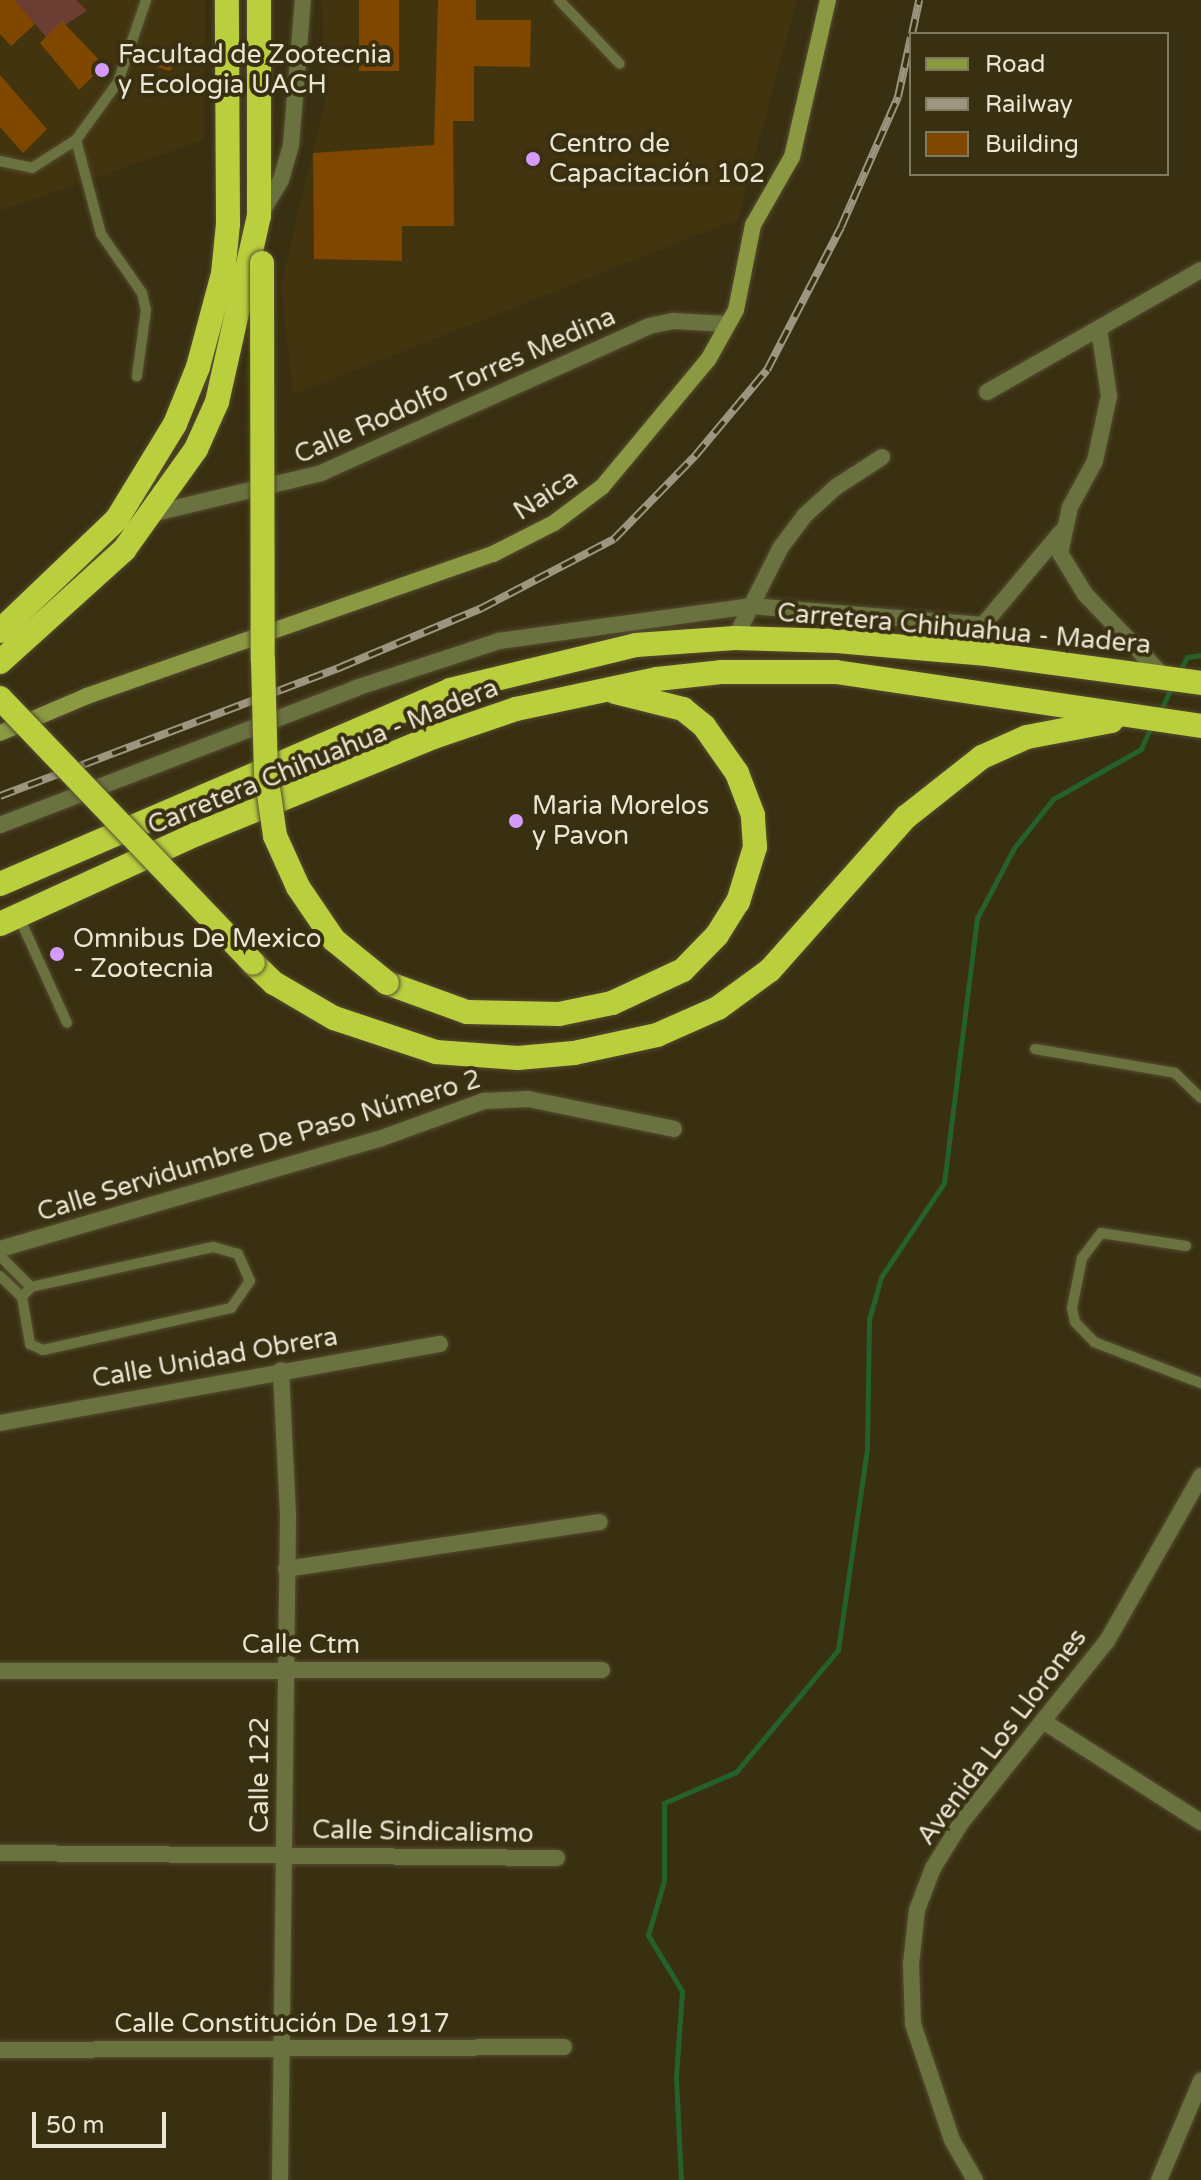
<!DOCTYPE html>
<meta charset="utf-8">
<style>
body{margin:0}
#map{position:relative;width:1201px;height:2180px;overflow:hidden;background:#392f11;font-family:"Varela Round",sans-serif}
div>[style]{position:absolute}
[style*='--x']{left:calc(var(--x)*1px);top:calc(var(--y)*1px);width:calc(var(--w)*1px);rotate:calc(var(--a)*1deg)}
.built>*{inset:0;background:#41340e}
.green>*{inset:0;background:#6c3e33}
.stream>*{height:5px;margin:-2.5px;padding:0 2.5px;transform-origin:2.5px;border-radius:2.5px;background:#25622b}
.building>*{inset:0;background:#804700;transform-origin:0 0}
.roads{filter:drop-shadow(0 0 2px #554c30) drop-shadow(0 0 2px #554c30)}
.lane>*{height:10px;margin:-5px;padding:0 5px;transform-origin:5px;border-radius:5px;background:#6a733f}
.street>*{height:16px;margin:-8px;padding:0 8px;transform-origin:8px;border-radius:8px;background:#6a733f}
.secondary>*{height:16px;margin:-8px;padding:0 8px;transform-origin:8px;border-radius:8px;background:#8a9942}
.highway>*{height:24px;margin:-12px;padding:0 12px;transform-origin:12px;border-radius:12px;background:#bacf3e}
.rail>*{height:8px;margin-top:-4px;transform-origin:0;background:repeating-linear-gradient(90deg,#392f11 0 15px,#9d957f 0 30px);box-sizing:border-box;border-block:2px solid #9d957f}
.bridges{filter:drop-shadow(0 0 2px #554c30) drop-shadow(0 0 2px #554c30)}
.highway-bridge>*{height:24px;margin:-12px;padding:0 12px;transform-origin:12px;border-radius:12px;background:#bacf3e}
.dots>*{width:22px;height:22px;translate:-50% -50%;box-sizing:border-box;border:4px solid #392f11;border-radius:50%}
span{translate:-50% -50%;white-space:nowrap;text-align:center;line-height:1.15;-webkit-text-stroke:8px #392f11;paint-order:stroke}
.poi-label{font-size:26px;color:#ebe5d4}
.left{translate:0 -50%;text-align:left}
.street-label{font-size:26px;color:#ebe5d4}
.legend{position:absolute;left:909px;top:32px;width:260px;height:144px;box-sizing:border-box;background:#392f11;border:2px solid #80785f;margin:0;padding:10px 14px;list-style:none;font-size:24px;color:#ebe5d4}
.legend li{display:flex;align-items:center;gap:16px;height:40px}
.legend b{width:40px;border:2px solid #80785f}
.scale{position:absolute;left:32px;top:2112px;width:134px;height:36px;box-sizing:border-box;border:4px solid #ebe5d4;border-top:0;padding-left:10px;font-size:24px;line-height:28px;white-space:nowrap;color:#ebe5d4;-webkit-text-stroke:6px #392f11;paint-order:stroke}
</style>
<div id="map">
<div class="built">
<i style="clip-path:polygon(0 0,205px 0,204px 140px,0 211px)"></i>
<i style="clip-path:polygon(322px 0,797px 0,738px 219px,293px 395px,281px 285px,325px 100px)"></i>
</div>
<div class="green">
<i style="clip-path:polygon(15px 0,76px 0,87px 11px,46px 37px)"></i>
</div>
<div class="stream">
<i style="--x:1179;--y:672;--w:17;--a:-62"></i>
<i style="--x:1187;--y:657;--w:14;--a:-8"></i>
<i style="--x:1160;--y:711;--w:25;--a:-64"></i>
<i style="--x:681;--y:2180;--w:103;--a:-92.8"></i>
<i style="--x:676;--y:2077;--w:86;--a:-86"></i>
<i style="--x:682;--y:1991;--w:66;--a:-121.3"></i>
<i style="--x:648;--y:1935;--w:56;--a:-73.5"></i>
<i style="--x:664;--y:1881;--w:78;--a:-90"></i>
<i style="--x:664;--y:1803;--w:78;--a:-23.3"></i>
<i style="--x:736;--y:1772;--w:159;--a:-50.1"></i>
<i style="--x:838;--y:1650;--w:203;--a:-81.8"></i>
<i style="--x:867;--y:1449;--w:129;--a:-89.1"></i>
<i style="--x:869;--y:1320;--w:45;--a:-74.4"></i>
<i style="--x:881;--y:1277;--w:113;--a:-56.2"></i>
<i style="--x:944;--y:1183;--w:267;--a:-82.9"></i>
<i style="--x:977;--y:918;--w:79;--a:-62.1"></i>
<i style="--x:1014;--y:848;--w:63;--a:-51.5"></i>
<i style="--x:1053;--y:799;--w:101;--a:-29.6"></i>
<i style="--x:1141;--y:749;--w:24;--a:-66"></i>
</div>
<div class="building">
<i style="clip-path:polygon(0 0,15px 0,35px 24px,11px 46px,0 34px)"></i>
<i style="left:359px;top:0;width:40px;height:71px"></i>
<i style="clip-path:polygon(438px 0,476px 0,476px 20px,531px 20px,530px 67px,474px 66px,474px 121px,453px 121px,454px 226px,402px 226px,402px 261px,314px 259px,313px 153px,434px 145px)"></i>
<i style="clip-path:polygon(62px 21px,104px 65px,79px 90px,40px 43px)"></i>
<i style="clip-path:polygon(160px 49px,178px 56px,170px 71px,151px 65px)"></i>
<i style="clip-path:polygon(0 75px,47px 129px,23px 153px,0 127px)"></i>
</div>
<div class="roads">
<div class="lane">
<i style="--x:559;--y:0;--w:88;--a:46.4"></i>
<i style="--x:76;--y:140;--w:97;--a:75.1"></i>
<i style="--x:101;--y:234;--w:72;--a:55.2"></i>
<i style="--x:142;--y:293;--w:17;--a:77"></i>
<i style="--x:146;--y:310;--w:67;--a:97.8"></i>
<i style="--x:0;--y:161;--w:33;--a:12"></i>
<i style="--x:32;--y:168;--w:52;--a:-32.5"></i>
<i style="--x:76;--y:140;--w:72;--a:-54.1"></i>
<i style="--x:118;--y:82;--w:87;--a:-71.1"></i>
<i style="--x:19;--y:917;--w:116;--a:65.6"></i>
<i style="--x:1035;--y:1049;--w:142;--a:9.7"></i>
<i style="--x:1175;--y:1073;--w:36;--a:44"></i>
<i style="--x:1186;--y:1246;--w:86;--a:-171.3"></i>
<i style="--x:1101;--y:1233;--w:31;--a:127"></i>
<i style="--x:1082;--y:1258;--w:51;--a:101.3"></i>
<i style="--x:1072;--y:1308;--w:14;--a:78"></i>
<i style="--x:1075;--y:1322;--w:28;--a:46"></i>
<i style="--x:1094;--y:1342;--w:115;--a:21"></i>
<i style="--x:0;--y:1256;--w:44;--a:45"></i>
<i style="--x:0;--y:1276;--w:30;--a:44"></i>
<i style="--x:22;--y:1297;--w:48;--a:80.3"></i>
<i style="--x:30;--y:1344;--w:14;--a:25"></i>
<i style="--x:43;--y:1350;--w:193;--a:-12.6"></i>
<i style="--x:231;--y:1308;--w:33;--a:-55"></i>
<i style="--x:250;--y:1281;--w:30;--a:-114"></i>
<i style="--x:238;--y:1254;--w:26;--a:-164"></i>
<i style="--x:213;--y:1247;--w:186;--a:167.6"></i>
<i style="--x:31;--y:1287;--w:13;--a:132"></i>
</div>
<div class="street">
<i style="--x:260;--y:215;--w:41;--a:-59"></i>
<i style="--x:281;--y:180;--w:36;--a:-74"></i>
<i style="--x:291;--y:145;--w:145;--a:-85.3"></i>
<i style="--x:1099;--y:329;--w:68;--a:81.5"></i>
<i style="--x:1109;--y:396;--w:66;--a:102.2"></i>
<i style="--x:1095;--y:461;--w:52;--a:118.5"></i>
<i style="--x:1070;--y:507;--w:47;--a:102.3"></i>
<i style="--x:1060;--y:553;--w:48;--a:58.6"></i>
<i style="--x:1085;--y:594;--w:113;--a:46.4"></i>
<i style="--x:987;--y:392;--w:246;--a:-29.7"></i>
<i style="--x:155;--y:513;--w:171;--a:-13.5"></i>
<i style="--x:321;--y:473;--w:359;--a:-24.1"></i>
<i style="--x:649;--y:326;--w:25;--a:-12"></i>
<i style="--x:673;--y:321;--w:54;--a:3.2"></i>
<i style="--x:735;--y:638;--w:102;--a:-63.2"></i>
<i style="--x:781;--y:547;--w:39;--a:-53"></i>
<i style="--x:804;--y:516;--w:43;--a:-42.2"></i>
<i style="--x:836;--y:487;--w:55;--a:-33.1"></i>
<i style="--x:0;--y:825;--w:381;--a:-21"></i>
<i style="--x:356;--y:688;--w:151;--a:-18.2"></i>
<i style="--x:499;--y:641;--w:254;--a:-7.9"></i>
<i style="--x:751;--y:606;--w:233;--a:4.7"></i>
<i style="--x:983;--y:625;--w:121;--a:-50"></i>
<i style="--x:0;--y:1249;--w:395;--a:-16.2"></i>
<i style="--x:379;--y:1139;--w:112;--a:-19.9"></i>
<i style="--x:484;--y:1101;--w:44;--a:-2.6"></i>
<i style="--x:528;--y:1099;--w:149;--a:11.6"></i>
<i style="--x:0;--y:1423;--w:447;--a:-10.2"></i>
<i style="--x:286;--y:1569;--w:317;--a:-8.5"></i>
<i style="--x:0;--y:1671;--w:602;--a:-0.1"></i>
<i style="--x:1046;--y:1723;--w:184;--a:32.6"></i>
<i style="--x:0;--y:1853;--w:557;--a:0.51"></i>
<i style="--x:0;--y:2050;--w:564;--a:-0.3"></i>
<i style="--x:280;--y:2180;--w:665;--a:-89.31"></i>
<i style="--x:288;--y:1515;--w:145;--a:-92.8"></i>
<i style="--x:975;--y:2180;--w:46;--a:-119.9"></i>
<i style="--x:952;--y:2140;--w:122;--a:-108.6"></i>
<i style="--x:913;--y:2024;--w:60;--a:-91.9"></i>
<i style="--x:911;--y:1964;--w:54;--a:-83.7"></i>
<i style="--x:917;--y:1910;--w:45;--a:-69.1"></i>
<i style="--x:933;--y:1868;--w:53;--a:-58.1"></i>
<i style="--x:961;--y:1823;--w:233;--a:-51.3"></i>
<i style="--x:1107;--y:1641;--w:190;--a:-60.3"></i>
<i style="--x:1159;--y:2180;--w:108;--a:-67"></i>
</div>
<div class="secondary">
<i style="--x:0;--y:733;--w:95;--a:-23"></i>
<i style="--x:87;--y:696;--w:430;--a:-19.3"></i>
<i style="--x:493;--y:554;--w:68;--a:-26.9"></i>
<i style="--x:554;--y:523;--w:60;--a:-36.9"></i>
<i style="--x:602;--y:487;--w:165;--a:-50.2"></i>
<i style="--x:708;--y:360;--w:57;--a:-60.8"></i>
<i style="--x:736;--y:310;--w:87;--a:-78.7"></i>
<i style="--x:753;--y:225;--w:78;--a:-60.2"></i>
<i style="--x:792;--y:157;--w:161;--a:-77.1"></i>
</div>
<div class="highway">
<i style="--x:0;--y:631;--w:162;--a:-43.7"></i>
<i style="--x:117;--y:519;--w:111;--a:-58.6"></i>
<i style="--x:175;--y:424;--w:61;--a:-68"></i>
<i style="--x:198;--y:367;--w:96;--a:-75"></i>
<i style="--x:223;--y:274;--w:50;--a:-84.3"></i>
<i style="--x:228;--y:224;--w:224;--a:-90.3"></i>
<i style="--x:0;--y:662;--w:167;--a:-42.1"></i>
<i style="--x:124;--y:550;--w:124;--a:-54.5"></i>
<i style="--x:196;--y:449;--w:51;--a:-65.9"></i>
<i style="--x:217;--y:402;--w:191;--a:-77.3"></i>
<i style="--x:259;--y:216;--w:216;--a:-90"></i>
<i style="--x:0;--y:884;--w:490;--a:-23.3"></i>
<i style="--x:450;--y:690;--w:191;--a:-13.6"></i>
<i style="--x:636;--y:645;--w:99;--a:-4"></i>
<i style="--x:735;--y:638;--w:102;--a:1.7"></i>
<i style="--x:837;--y:641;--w:151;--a:5"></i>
<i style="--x:987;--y:654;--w:216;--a:7.7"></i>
<i style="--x:0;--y:924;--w:217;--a:-24.6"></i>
<i style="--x:197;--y:834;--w:256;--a:-22.3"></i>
<i style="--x:434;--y:737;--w:87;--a:-18.9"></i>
<i style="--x:516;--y:709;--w:144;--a:-12"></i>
<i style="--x:657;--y:679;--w:64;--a:-6.2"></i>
<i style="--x:721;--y:672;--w:115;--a:0"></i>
<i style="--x:836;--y:672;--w:369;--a:8.4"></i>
<i style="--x:253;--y:963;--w:29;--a:44"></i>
<i style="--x:274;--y:983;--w:69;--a:30.3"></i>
<i style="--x:334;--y:1018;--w:108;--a:18.4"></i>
<i style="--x:436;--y:1052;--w:82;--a:4.2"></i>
<i style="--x:518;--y:1058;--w:56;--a:-5.1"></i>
<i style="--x:574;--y:1053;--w:85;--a:-12.2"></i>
<i style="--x:657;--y:1035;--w:67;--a:-23.9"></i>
<i style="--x:718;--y:1008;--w:64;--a:-36.2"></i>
<i style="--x:770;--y:970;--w:205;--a:-48.4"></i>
<i style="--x:906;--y:817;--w:97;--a:-38.3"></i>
<i style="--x:982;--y:757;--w:49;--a:-24"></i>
<i style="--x:1027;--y:737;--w:86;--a:-10.8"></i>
<i style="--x:387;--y:983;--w:85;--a:19.9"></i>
<i style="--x:467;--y:1012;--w:92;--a:1.2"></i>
<i style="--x:559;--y:1014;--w:54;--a:-11.7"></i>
<i style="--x:612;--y:1003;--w:78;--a:-24.9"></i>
<i style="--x:683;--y:970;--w:49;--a:-45.8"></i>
<i style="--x:717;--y:935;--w:39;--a:-58"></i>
<i style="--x:738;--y:902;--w:58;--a:-72.8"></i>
<i style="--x:755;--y:847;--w:32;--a:-94"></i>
<i style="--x:753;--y:815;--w:45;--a:-110.9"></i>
<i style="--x:737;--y:773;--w:57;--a:-125.1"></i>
<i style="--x:704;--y:726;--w:27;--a:-141"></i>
<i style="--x:683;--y:709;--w:70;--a:-166"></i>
</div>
</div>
<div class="rail">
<i style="--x:912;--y:34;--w:35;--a:-78"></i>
<i style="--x:0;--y:796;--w:365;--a:-20.7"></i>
<i style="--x:341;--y:667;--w:153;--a:-22.7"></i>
<i style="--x:482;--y:608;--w:149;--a:-27.6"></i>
<i style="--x:614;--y:539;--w:116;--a:-45.7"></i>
<i style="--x:695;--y:456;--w:112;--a:-50.1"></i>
<i style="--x:767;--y:370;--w:161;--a:-62.6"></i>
<i style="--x:841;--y:227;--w:142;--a:-66.3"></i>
<i style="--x:898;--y:97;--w:61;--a:-77.8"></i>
</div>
<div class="bridges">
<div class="highway-bridge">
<i style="--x:262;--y:263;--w:397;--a:89.9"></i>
<i style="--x:263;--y:660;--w:114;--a:88.5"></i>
<i style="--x:266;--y:774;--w:63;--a:81.7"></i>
<i style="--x:275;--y:836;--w:56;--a:65.7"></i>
<i style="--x:298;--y:887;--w:64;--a:55.8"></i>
<i style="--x:334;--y:940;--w:68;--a:39.1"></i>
<i style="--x:0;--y:698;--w:366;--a:46.3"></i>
</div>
</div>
<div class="dots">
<i style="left:102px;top:70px;background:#d59bfa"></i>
<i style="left:533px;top:159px;background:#d59bfa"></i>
<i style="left:516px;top:821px;background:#d59bfa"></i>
<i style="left:57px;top:954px;background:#d59bfa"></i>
</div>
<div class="poi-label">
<span class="left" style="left:118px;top:70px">Facultad de Zootecnia<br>y Ecologia UACH</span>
<span class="left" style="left:549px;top:159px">Centro de<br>Capacitación 102</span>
<span class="left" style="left:532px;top:821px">Maria Morelos<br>y Pavon</span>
<span class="left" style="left:73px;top:954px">Omnibus De Mexico<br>- Zootecnia</span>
</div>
<div class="street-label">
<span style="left:455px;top:386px;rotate:-24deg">Calle Rodolfo Torres Medina</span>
<span style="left:546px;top:495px;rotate:-33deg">Naica</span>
<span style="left:964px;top:629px;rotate:5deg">Carretera Chihuahua - Madera</span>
<span style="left:323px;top:757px;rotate:-22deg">Carretera Chihuahua - Madera</span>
<span style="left:259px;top:1146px;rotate:-17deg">Calle Servidumbre De Paso Número 2</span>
<span style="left:215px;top:1358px;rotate:-10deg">Calle Unidad Obrera</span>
<span style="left:301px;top:1645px">Calle Ctm</span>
<span style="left:1002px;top:1737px;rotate:-53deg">Avenida Los Llorones</span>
<span style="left:260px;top:1775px;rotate:-90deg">Calle 122</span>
<span style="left:423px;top:1832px;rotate:1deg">Calle Sindicalismo</span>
<span style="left:282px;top:2024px">Calle Constitución De 1917</span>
</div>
<ul class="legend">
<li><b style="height:10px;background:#8a9942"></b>Road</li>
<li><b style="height:10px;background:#9d957f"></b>Railway</li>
<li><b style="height:22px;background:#804700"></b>Building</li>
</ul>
<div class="scale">50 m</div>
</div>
